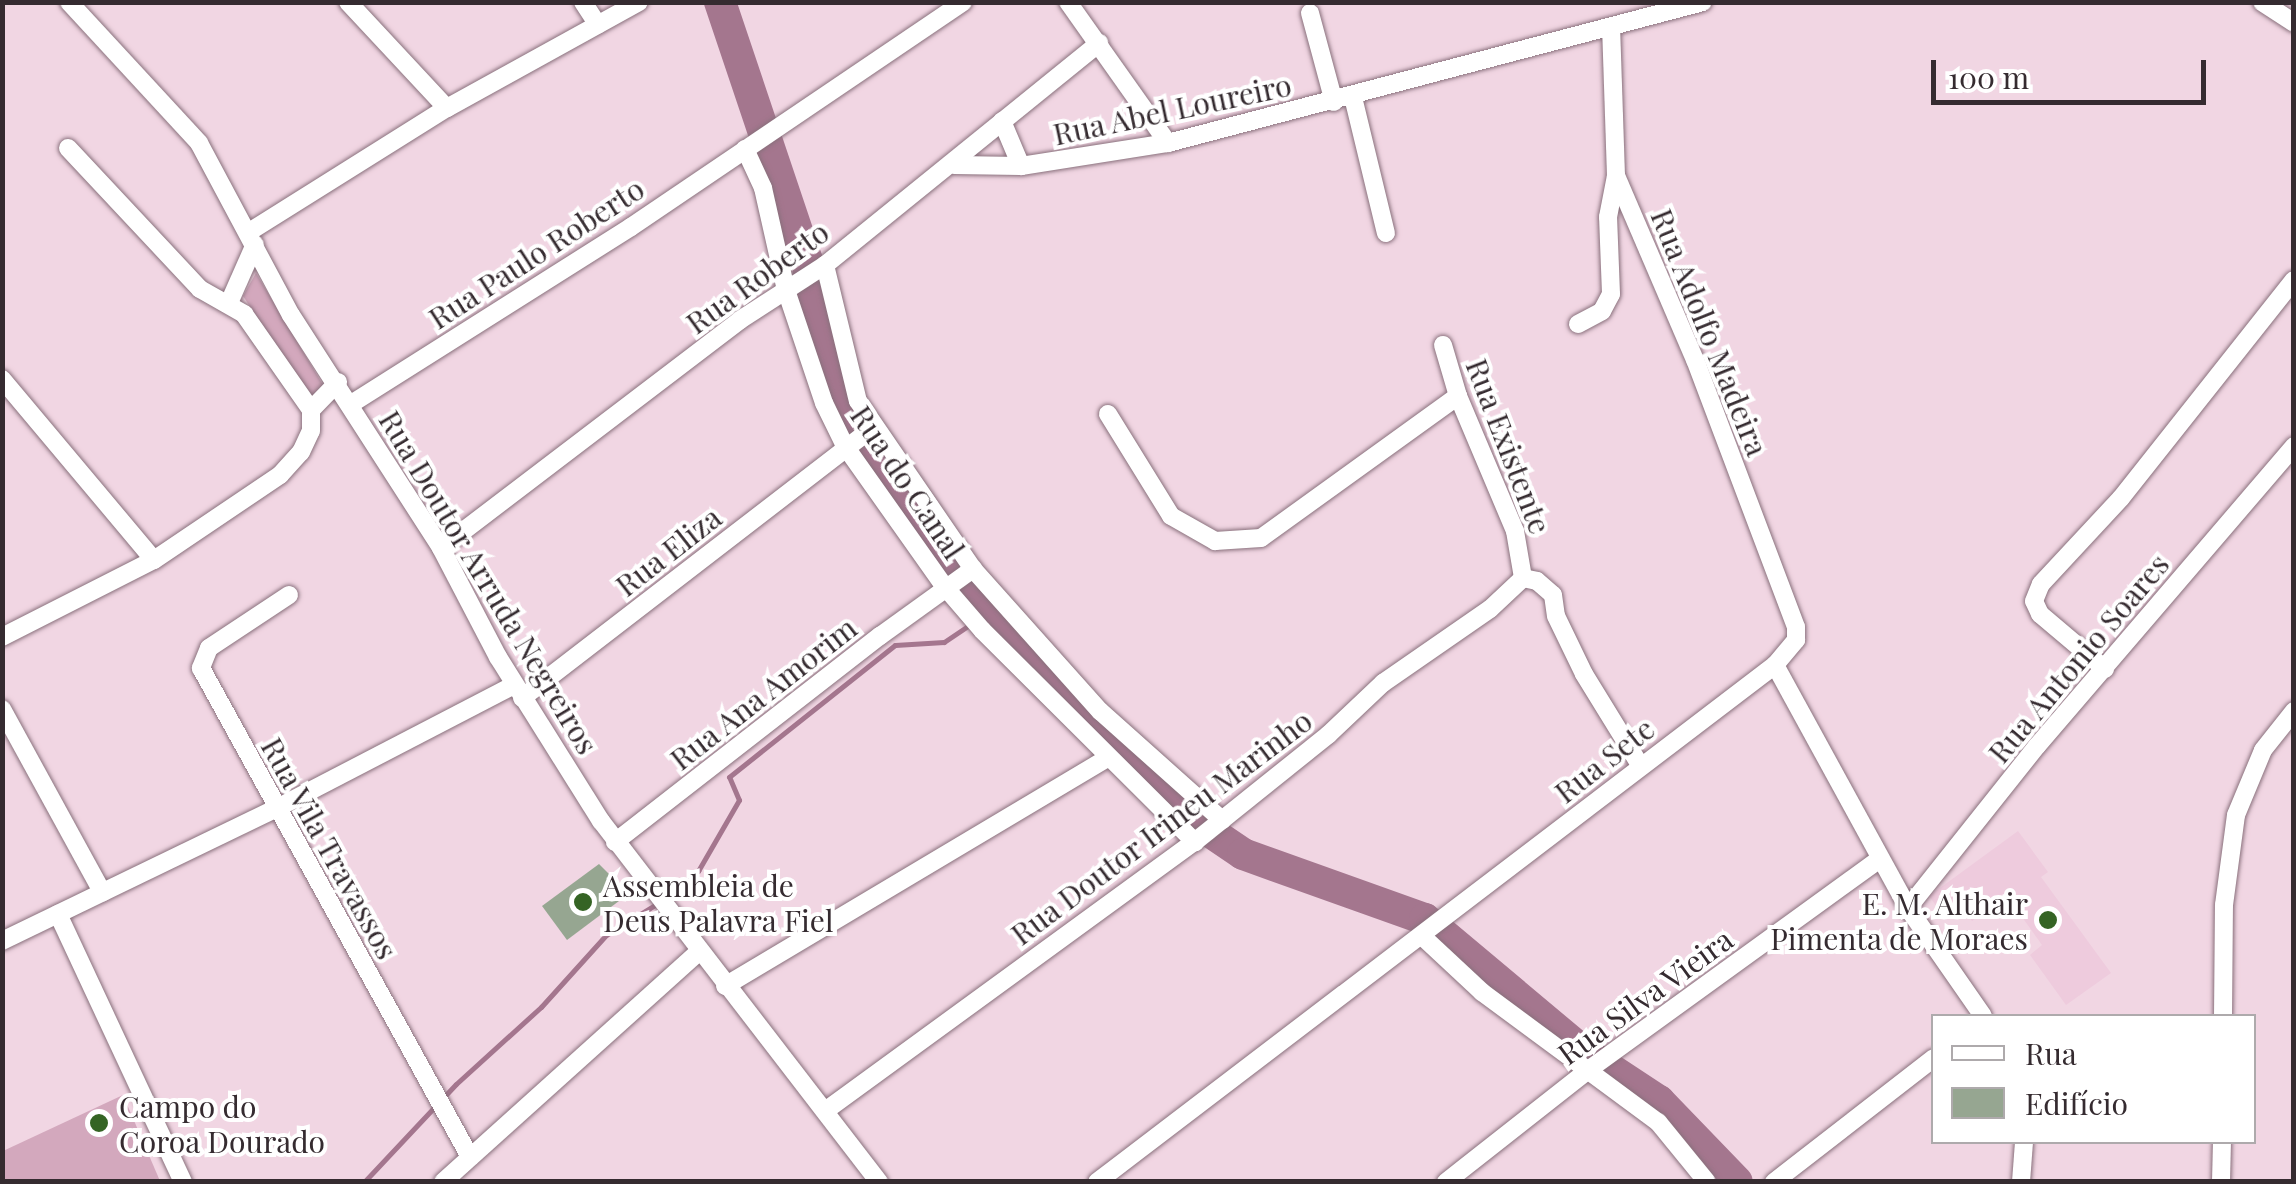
<!DOCTYPE html>
<meta charset="utf-8">
<style>
body{margin:0}
#map{position:relative;width:2296px;height:1184px;overflow:hidden;background:#f1d6e3;font-family:"Playfair Display",serif}
div>[style]{position:absolute}
[style*='--x']{left:calc(var(--x)*1px);top:calc(var(--y)*1px);width:calc(var(--w)*1px);rotate:calc(var(--a)*1deg)}
.built>*{inset:0;background:#eecbdd}
.green>*{inset:0;background:#d3a8bd}
.stream>*{height:5px;margin:-2.5px;padding:0 2.5px;transform-origin:2.5px;border-radius:2.5px;background:#a4768e}
.river>*{height:32px;margin:-16px;padding:0 16px;transform-origin:16px;border-radius:16px;background:#a4768e}
.building>*{inset:0;background:#96a691}
.roads{filter:drop-shadow(0 0 2px #89707c) drop-shadow(0 0 2px #89707c)}
.minor>*{height:18px;margin:-9px;padding:0 9px;transform-origin:9px;border-radius:9px;background:#fff}
.dots>*{width:28px;height:28px;translate:-50% -50%;box-sizing:border-box;border:5px solid #fff;border-radius:50%}
span{translate:-50% -50%;white-space:nowrap;text-align:center;line-height:1.15;-webkit-text-stroke:8px #fff;paint-order:stroke}
.street-label{font-size:30px;color:#352b30}
.poi-label{font-size:30px;color:#352b30}
.left{translate:0 -50%;text-align:left}
.right{translate:-100% -50%;text-align:right}
.frame{position:absolute;inset:0;border:5px solid #352b30;pointer-events:none}
.legend{position:absolute;left:1931px;top:1014px;width:325px;height:130px;box-sizing:border-box;background:#fff;border:2px solid #aeaaac;margin:0;padding:12px 18px;list-style:none;font-size:30px;color:#352b30}
.legend li{display:flex;align-items:center;gap:20px;height:50px}
.legend b{width:50px;border:2px solid #aeaaac}
.scale{position:absolute;left:1931px;top:60px;width:275px;height:45px;box-sizing:border-box;border:5px solid #352b30;border-top:0;padding-left:12px;font-size:30px;line-height:35px;white-space:nowrap;color:#352b30;-webkit-text-stroke:8px #fff;paint-order:stroke}
</style>
<div id="map">
<div class="built">
<i style="clip-path:polygon(2018px 831px,2048px 872px,2041px 877px,2111px 973px,2066px 1005px,2030px 955px,2042px 945px,2007px 896px,1972px 921px,1961px 906px,1945px 918px,1929px 896px)"></i>
</div>
<div class="green">
<i style="clip-path:polygon(256px 273px,323px 385px,313px 402px,243px 296px)"></i>
<i style="clip-path:polygon(123px 1095px,160px 1181px,3px 1181px,3px 1151px)"></i>
</div>
<div class="stream">
<i style="--x:976;--y:617;--w:14;--a:-51"></i>
<i style="--x:666;--y:896;--w:41;--a:-38"></i>
<i style="--x:698;--y:871;--w:82;--a:-60"></i>
<i style="--x:739;--y:800;--w:25;--a:-113"></i>
<i style="--x:729;--y:777;--w:212;--a:-38.5"></i>
<i style="--x:895;--y:645;--w:49;--a:-3.5"></i>
<i style="--x:944;--y:642;--w:30;--a:-34"></i>
<i style="--x:364;--y:1182;--w:134;--a:-46.8"></i>
<i style="--x:456;--y:1084;--w:115;--a:-42.2"></i>
<i style="--x:541;--y:1007;--w:97;--a:-47.9"></i>
<i style="--x:606;--y:935;--w:61;--a:-31.6"></i>
</div>
<div class="river">
<i style="--x:720;--y:2;--w:273;--a:71.4"></i>
<i style="--x:807;--y:261;--w:146;--a:79.8"></i>
<i style="--x:833;--y:405;--w:193;--a:53.8"></i>
<i style="--x:947;--y:561;--w:68;--a:49.8"></i>
<i style="--x:991;--y:613;--w:279;--a:46.2"></i>
<i style="--x:1184;--y:814;--w:71;--a:34.1"></i>
<i style="--x:1243;--y:854;--w:193;--a:19.7"></i>
<i style="--x:1425;--y:919;--w:202;--a:40"></i>
<i style="--x:1580;--y:1049;--w:95;--a:33.4"></i>
<i style="--x:1659;--y:1101;--w:112;--a:46.1"></i>
</div>
<div class="building">
<i style="clip-path:polygon(599px 864px,620px 885px,623px 898px,567px 940px,542px 906px)"></i>
</div>
<div class="roads">
<div class="minor">
<i style="--x:69;--y:2;--w:192;--a:47.3"></i>
<i style="--x:199;--y:143;--w:195;--a:61.9"></i>
<i style="--x:291;--y:315;--w:277;--a:57.2"></i>
<i style="--x:441;--y:548;--w:123;--a:62.4"></i>
<i style="--x:498;--y:657;--w:194;--a:57.9"></i>
<i style="--x:601;--y:821;--w:456;--a:52.4"></i>
<i style="--x:348;--y:2;--w:145;--a:47"></i>
<i style="--x:583;--y:2;--w:27;--a:57"></i>
<i style="--x:1068;--y:2;--w:173;--a:54.7"></i>
<i style="--x:2262;--y:2;--w:38;--a:33"></i>
<i style="--x:1310;--y:13;--w:92;--a:74.9"></i>
<i style="--x:1353;--y:97;--w:140;--a:76.4"></i>
<i style="--x:1002;--y:121;--w:49;--a:67.1"></i>
<i style="--x:68;--y:148;--w:193;--a:46.9"></i>
<i style="--x:200;--y:289;--w:51;--a:29.6"></i>
<i style="--x:244;--y:314;--w:117;--a:55.1"></i>
<i style="--x:311;--y:410;--w:39;--a:-46"></i>
<i style="--x:745;--y:149;--w:43;--a:65.2"></i>
<i style="--x:763;--y:188;--w:105;--a:77.3"></i>
<i style="--x:786;--y:290;--w:119;--a:71.4"></i>
<i style="--x:824;--y:403;--w:48;--a:64"></i>
<i style="--x:845;--y:446;--w:173;--a:54.7"></i>
<i style="--x:945;--y:587;--w:57;--a:49.3"></i>
<i style="--x:982;--y:630;--w:301;--a:44.9"></i>
<i style="--x:954;--y:165;--w:67;--a:0.9"></i>
<i style="--x:1021;--y:166;--w:149;--a:-8.9"></i>
<i style="--x:1168;--y:143;--w:553;--a:-14.76"></i>
<i style="--x:249;--y:232;--w:234;--a:-32.1"></i>
<i style="--x:447;--y:108;--w:219;--a:-28.9"></i>
<i style="--x:825;--y:265;--w:140;--a:76.4"></i>
<i style="--x:858;--y:401;--w:204;--a:55.6"></i>
<i style="--x:973;--y:569;--w:191;--a:48.2"></i>
<i style="--x:1100;--y:711;--w:164;--a:41.8"></i>
<i style="--x:229;--y:303;--w:64;--a:-66.2"></i>
<i style="--x:1578;--y:324;--w:27;--a:-28"></i>
<i style="--x:1602;--y:311;--w:19;--a:-62"></i>
<i style="--x:1611;--y:294;--w:77;--a:-92.2"></i>
<i style="--x:1608;--y:217;--w:42;--a:-79"></i>
<i style="--x:1443;--y:345;--w:53;--a:73.6"></i>
<i style="--x:1458;--y:396;--w:147;--a:67.1"></i>
<i style="--x:1515;--y:531;--w:48;--a:80.3"></i>
<i style="--x:1523;--y:578;--w:14;--a:12"></i>
<i style="--x:1537;--y:581;--w:21;--a:41"></i>
<i style="--x:1553;--y:595;--w:21;--a:82"></i>
<i style="--x:1556;--y:616;--w:64;--a:64.2"></i>
<i style="--x:1584;--y:674;--w:107;--a:58.4"></i>
<i style="--x:2;--y:379;--w:236;--a:50"></i>
<i style="--x:351;--y:404;--w:331;--a:-32.3"></i>
<i style="--x:631;--y:227;--w:401;--a:-34.1"></i>
<i style="--x:1108;--y:414;--w:120;--a:58.3"></i>
<i style="--x:1171;--y:516;--w:51;--a:29.6"></i>
<i style="--x:1215;--y:541;--w:46;--a:-3.7"></i>
<i style="--x:1261;--y:538;--w:243;--a:-35.8"></i>
<i style="--x:441;--y:548;--w:376;--a:-37.3"></i>
<i style="--x:740;--y:320;--w:101;--a:-32.9"></i>
<i style="--x:825;--y:265;--w:353;--a:-39"></i>
<i style="--x:289;--y:595;--w:96;--a:146.5"></i>
<i style="--x:209;--y:648;--w:22;--a:112"></i>
<i style="--x:201;--y:668;--w:558;--a:61.18"></i>
<i style="--x:2;--y:637;--w:170;--a:-26.9"></i>
<i style="--x:154;--y:560;--w:152;--a:-34"></i>
<i style="--x:280;--y:475;--w:31;--a:-48"></i>
<i style="--x:301;--y:452;--w:23;--a:-65"></i>
<i style="--x:311;--y:431;--w:21;--a:-90"></i>
<i style="--x:1775;--y:665;--w:277;--a:61.3"></i>
<i style="--x:1908;--y:908;--w:131;--a:55.2"></i>
<i style="--x:2105;--y:669;--w:85;--a:-139.8"></i>
<i style="--x:2040;--y:614;--w:14;--a:-115"></i>
<i style="--x:2034;--y:601;--w:18;--a:-68"></i>
<i style="--x:2041;--y:584;--w:117;--a:-47.1"></i>
<i style="--x:2121;--y:498;--w:278;--a:-51.6"></i>
<i style="--x:522;--y:698;--w:443;--a:-37.6"></i>
<i style="--x:2;--y:709;--w:209;--a:61.3"></i>
<i style="--x:615;--y:842;--w:336;--a:-37.9"></i>
<i style="--x:880;--y:636;--w:115;--a:-35.8"></i>
<i style="--x:1908;--y:908;--w:207;--a:-51.5"></i>
<i style="--x:2037;--y:746;--w:395;--a:-49.4"></i>
<i style="--x:58;--y:914;--w:296;--a:65"></i>
<i style="--x:1423;--y:937;--w:81;--a:43"></i>
<i style="--x:1482;--y:992;--w:219;--a:36.5"></i>
<i style="--x:1658;--y:1122;--w:77;--a:50.8"></i>
<i style="--x:2;--y:941;--w:303;--a:-25.8"></i>
<i style="--x:275;--y:809;--w:269;--a:-27.4"></i>
<i style="--x:725;--y:986;--w:445;--a:-30.8"></i>
<i style="--x:2223;--y:1016;--w:111;--a:-89.5"></i>
<i style="--x:2224;--y:905;--w:91;--a:-82.4"></i>
<i style="--x:2236;--y:815;--w:70;--a:-67.4"></i>
<i style="--x:2263;--y:750;--w:50;--a:-51.5"></i>
<i style="--x:825;--y:1111;--w:460;--a:-36.1"></i>
<i style="--x:1197;--y:840;--w:168;--a:-38.7"></i>
<i style="--x:1328;--y:735;--w:76;--a:-43.4"></i>
<i style="--x:1383;--y:683;--w:130;--a:-34.7"></i>
<i style="--x:1490;--y:609;--w:45;--a:-43.2"></i>
<i style="--x:443;--y:1182;--w:343;--a:-42"></i>
<i style="--x:1097;--y:1182;--w:853;--a:-37.33"></i>
<i style="--x:1775;--y:665;--w:33;--a:-50"></i>
<i style="--x:1796;--y:640;--w:13;--a:-90"></i>
<i style="--x:1796;--y:627;--w:285;--a:-110.7"></i>
<i style="--x:1695;--y:360;--w:200;--a:-113.2"></i>
<i style="--x:1616;--y:176;--w:149;--a:-91.9"></i>
<i style="--x:1446;--y:1182;--w:184;--a:-38.2"></i>
<i style="--x:1591;--y:1068;--w:357;--a:-35.9"></i>
<i style="--x:1774;--y:1182;--w:202;--a:-37.8"></i>
<i style="--x:2021;--y:1182;--w:40;--a:-85.7"></i>
<i style="--x:2221;--y:1182;--w:40;--a:-88.6"></i>
</div>
</div>
<div class="dots">
<i style="left:583px;top:902px;background:#356424"></i>
<i style="left:2048px;top:920px;background:#356424"></i>
<i style="left:99px;top:1123px;background:#356424"></i>
</div>
<div class="street-label">
<span style="left:1172px;top:109px;rotate:-12deg">Rua Abel Loureiro</span>
<span style="left:536px;top:253px;rotate:-33deg">Rua Paulo Roberto</span>
<span style="left:757px;top:277px;rotate:-36deg">Rua Roberto</span>
<span style="left:1710px;top:332px;rotate:68deg">Rua Adolfo Madeira</span>
<span style="left:1509px;top:446px;rotate:69deg">Rua Existente</span>
<span style="left:908px;top:482px;rotate:56deg">Rua do Canal</span>
<span style="left:668px;top:551px;rotate:-38deg">Rua Eliza</span>
<span style="left:489px;top:582px;rotate:59deg">Rua Doutor Arruda Negreiros</span>
<span style="left:2078px;top:658px;rotate:-50deg">Rua Antonio Soares</span>
<span style="left:763px;top:693px;rotate:-38deg">Rua Ana Amorim</span>
<span style="left:1604px;top:760px;rotate:-38deg">Rua Sete</span>
<span style="left:1161px;top:827px;rotate:-37deg">Rua Doutor Irineu Marinho</span>
<span style="left:330px;top:848px;rotate:61deg">Rua Vila Travassos</span>
<span style="left:1645px;top:996px;rotate:-36deg">Rua Silva Vieira</span>
</div>
<div class="poi-label">
<span class="left" style="left:603px;top:902px">Assembleia de<br>Deus Palavra Fiel</span>
<span class="right" style="left:2028px;top:920px">E. M. Althair<br>Pimenta de Moraes</span>
<span class="left" style="left:119px;top:1123px">Campo do<br>Coroa Dourado</span>
</div>
<div class="frame"></div>
<ul class="legend">
<li><b style="height:12px;background:#fff"></b>Rua</li>
<li><b style="height:28px;background:#96a691"></b>Edifício</li>
</ul>
<div class="scale">100 m</div>
</div>
